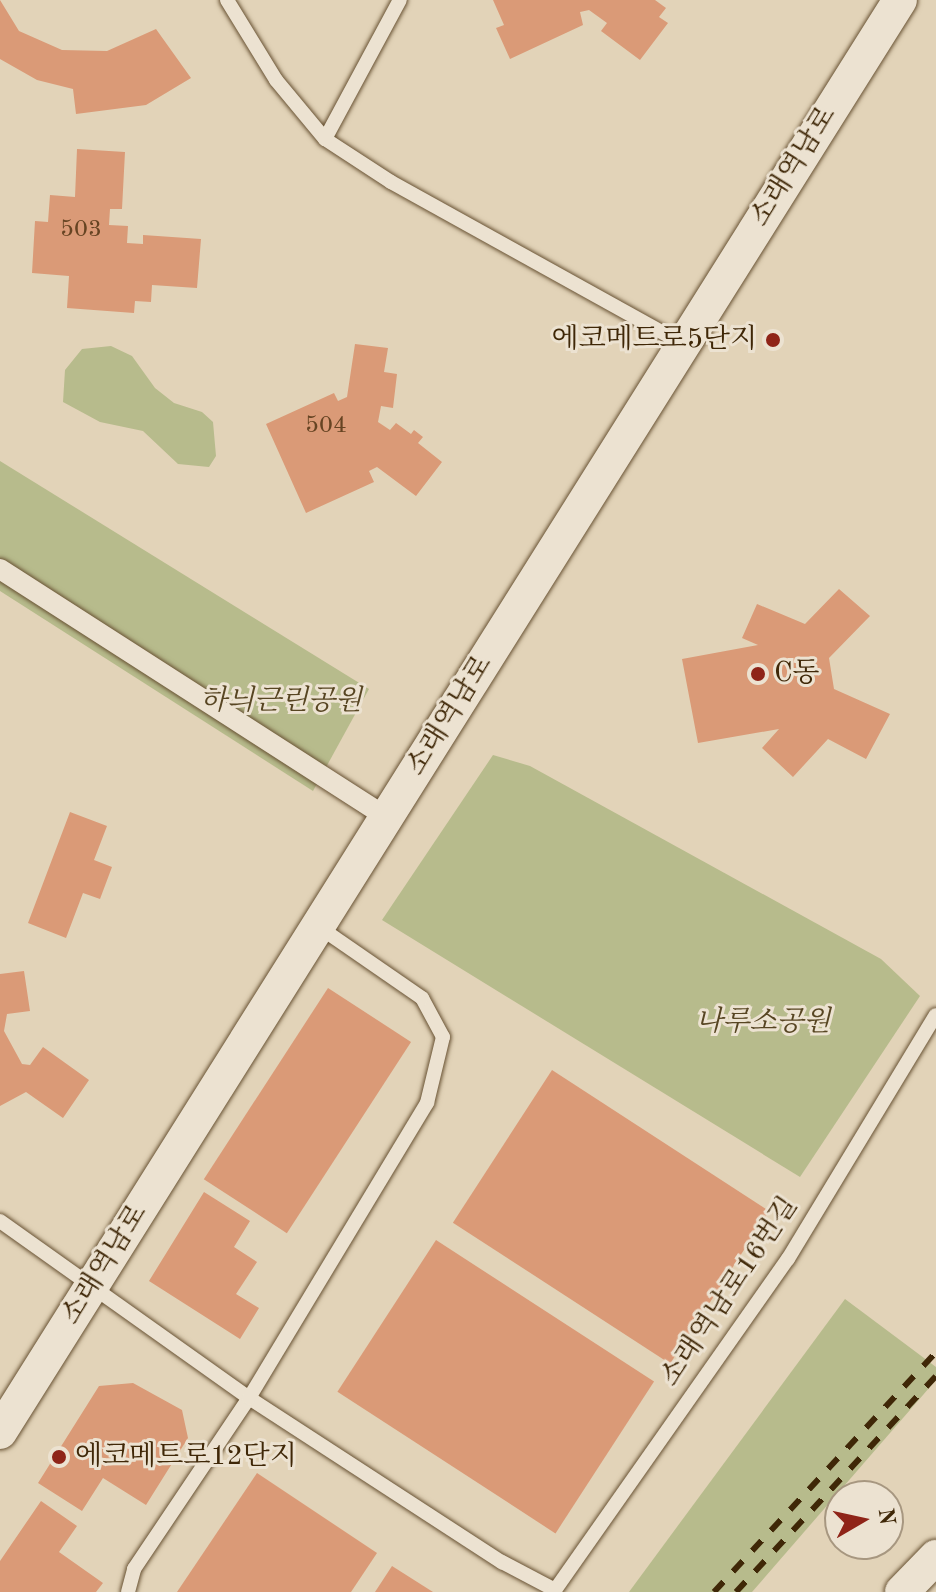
<!DOCTYPE html>
<meta charset="utf-8">
<style>
body{margin:0}
#map{position:relative;width:936px;height:1592px;overflow:hidden;background:#e2d3b8;font-family:"Old Standard TT","Noto Serif KR",serif}
div>[style]{position:absolute}
[style*='--x']{left:calc(var(--x)*1px);top:calc(var(--y)*1px);width:calc(var(--w)*1px);rotate:calc(var(--a)*1deg)}
.green>*{inset:0;background:#b7bb8c}
.building>*{inset:0;background:#da9a77;transform-origin:0 0}
.roads{filter:drop-shadow(0 0 2px #685233) drop-shadow(0 0 2px #685233)}
.service>*{height:14px;margin:-7px;padding:0 7px;transform-origin:7px;border-radius:7px;background:#ece2d1}
.pedestrian>*{height:20px;margin:-10px;padding:0 10px;transform-origin:10px;border-radius:10px;background:#ece2d1}
.tertiary>*{height:34px;margin:-17px;padding:0 17px;transform-origin:17px;border-radius:17px;background:#ece2d1}
.rail>*{height:6px;margin-top:-3px;transform-origin:0;background:repeating-linear-gradient(90deg,#3f2707 0 14px,transparent 0 28px)}
.dots>*{width:22px;height:22px;translate:-50% -50%;box-sizing:border-box;border:4px solid #ece2d1;border-radius:50%}
span{translate:-50% -50%;white-space:nowrap;text-align:center;line-height:1.15;-webkit-text-stroke:6px #ece2d1;paint-order:stroke}
.number-label{font-size:24px;color:#664423}
.number-label span{-webkit-text-stroke-width:0}
.street-label{font-size:28px;color:#3f2707}
.poi-label{font-size:28px;color:#3f2707}
.right{translate:-100% -50%;text-align:right}
.left{translate:0 -50%;text-align:left}
.park-label{font-size:28px;color:#574522;font-style:italic}
.north{position:absolute;left:824px;top:1480px;width:80px;height:80px;box-sizing:border-box;background:#ece2d1;border:2px solid #a79780;border-radius:50%;rotate:81deg;font-size:22px;font-weight:700;line-height:32px;text-align:center;color:#3f2707}
.north::after{content:'';display:block;margin:auto;width:28px;height:36px;background:#8f2418;clip-path:polygon(50% 0,100% 100%,50% 72%,0 100%)}
</style>
<div id="map">
<div class="green">
<i style="clip-path:polygon(111px 346px,132px 356px,155px 388px,174px 403px,202px 412px,213px 422px,216px 456px,209px 467px,178px 464px,143px 431px,100px 422px,63px 402px,65px 370px,82px 349px)"></i>
<i style="clip-path:polygon(0 461px,369px 689px,313px 791px,0 591px)"></i>
<i style="clip-path:polygon(493px 755px,530px 766px,881px 959px,920px 996px,800px 1177px,382px 920px)"></i>
<i style="clip-path:polygon(845px 1299px,936px 1367px,936px 1380px,752px 1592px,629px 1592px)"></i>
</div>
<div class="building">
<i style="clip-path:polygon(0 0,19px 31px,62px 50px,107px 51px,156px 29px,191px 78px,146px 105px,76px 114px,73px 89px,37px 80px,0 59px)"></i>
<i style="clip-path:polygon(493px 0,655px 0,666px 8px,659px 17px,668px 23px,640px 60px,601px 31px,607px 23px,589px 10px,580px 12px,583px 25px,510px 59px,496px 28px,504px 25px)"></i>
<i style="clip-path:polygon(77px 149px,125px 152px,122px 209px,110px 209px,109px 225px,128px 226px,127px 243px,143px 244px,143px 235px,201px 239px,197px 288px,152px 285px,151px 302px,135px 301px,134px 313px,67px 308px,69px 276px,32px 273px,35px 221px,48px 222px,50px 195px,75px 197px)"></i>
<i style="clip-path:polygon(355px 344px,388px 348px,384px 372px,397px 374px,393px 408px,381px 406px,378px 422px,390px 430px,396px 423px,411px 434px,414px 430px,423px 437px,418px 443px,442px 462px,416px 496px,377px 467px,369px 471px,374px 482px,306px 513px,266px 424px,334px 393px,338px 401px,347px 397px)"></i>
<i style="clip-path:polygon(839px 589px,870px 616px,829px 658px,834px 689px,890px 714px,866px 759px,828px 739px,793px 777px,762px 748px,779px 729px,698px 743px,682px 659px,758px 645px,742px 638px,757px 604px,805px 624px)"></i>
<i style="clip-path:polygon(70px 812px,107px 826px,94px 860px,112px 867px,100px 899px,83px 893px,66px 938px,28px 923px)"></i>
<i style="clip-path:polygon(24px 971px,30px 1011px,7px 1014px,4px 1031px,22px 1064px,30px 1065px,43px 1047px,89px 1080px,63px 1118px,26px 1092px,0 1106px,0 974px)"></i>
<i style="left:328px;top:988px;width:99px;height:228px;rotate:33deg"></i>
<i style="left:552px;top:1070px;width:259px;height:182px;rotate:33deg"></i>
<i style="clip-path:polygon(204px 1192px,250px 1221px,234px 1247px,257px 1262px,236px 1294px,259px 1308px,240px 1339px,149px 1281px)"></i>
<i style="left:436px;top:1240px;width:260px;height:181px;rotate:33deg"></i>
<i style="clip-path:polygon(133px 1383px,182px 1410px,188px 1438px,146px 1505px,103px 1478px,82px 1511px,38px 1483px,99px 1386px)"></i>
<i style="clip-path:polygon(257px 1473px,377px 1553px,351px 1592px,177px 1592px)"></i>
<i style="clip-path:polygon(41px 1501px,77px 1526px,59px 1552px,103px 1583px,96px 1592px,0 1592px,0 1561px)"></i>
<i style="clip-path:polygon(392px 1566px,433px 1592px,375px 1592px)"></i>
</div>
<div class="roads">
<div class="service">
<i style="--x:227;--y:0;--w:94;--a:58.5"></i>
<i style="--x:276;--y:80;--w:77;--a:50.3"></i>
<i style="--x:325;--y:139;--w:79;--a:33.1"></i>
<i style="--x:391;--y:182;--w:334;--a:29"></i>
<i style="--x:325;--y:139;--w:158;--a:-61.7"></i>
<i style="--x:0;--y:1221;--w:305;--a:35.4"></i>
<i style="--x:249;--y:1398;--w:302;--a:33"></i>
<i style="--x:502;--y:1562;--w:60;--a:27.8"></i>
<i style="--x:555;--y:1590;--w:405;--a:-54.9"></i>
<i style="--x:788;--y:1259;--w:285;--a:-58.8"></i>
<i style="--x:128;--y:1592;--w:24;--a:-75"></i>
<i style="--x:134;--y:1569;--w:206;--a:-56.1"></i>
<i style="--x:249;--y:1398;--w:345;--a:-58.9"></i>
<i style="--x:427;--y:1103;--w:68;--a:-76.4"></i>
<i style="--x:443;--y:1037;--w:44;--a:-118.3"></i>
<i style="--x:422;--y:998;--w:125;--a:-145.4"></i>
</div>
<div class="pedestrian">
<i style="--x:0;--y:569;--w:459;--a:32.7"></i>
</div>
<div class="tertiary">
<i style="--x:0;--y:1432;--w:1691;--a:-57.85"></i>
<i style="--x:902;--y:1592;--w:49;--a:-45.8"></i>
</div>
</div>
<div class="rail">
<i style="--x:714;--y:1592;--w:327;--a:-47.2"></i>
<i style="--x:736;--y:1592;--w:294;--a:-47.2"></i>
</div>
<div class="dots">
<i style="left:773px;top:340px;background:#8f2418"></i>
<i style="left:758px;top:674px;background:#8f2418"></i>
<i style="left:59px;top:1457px;background:#8f2418"></i>
</div>
<div class="number-label">
<span style="left:81px;top:231px">503</span>
<span style="left:326px;top:427px">504</span>
</div>
<div class="street-label">
<span style="left:794px;top:167px;rotate:-58deg">소래역남로</span>
<span style="left:450px;top:716px;rotate:-58deg">소래역남로</span>
<span style="left:105px;top:1265px;rotate:-58deg">소래역남로</span>
<span style="left:730px;top:1292px;rotate:-56deg">소래역남로16번길</span>
</div>
<div class="poi-label">
<span class="right" style="left:757px;top:340px">에코메트로5단지</span>
<span class="left" style="left:774px;top:674px">C동</span>
<span class="left" style="left:75px;top:1457px">에코메트로12단지</span>
</div>
<div class="park-label">
<span style="left:281px;top:702px">하늬근린공원</span>
<span style="left:763px;top:1023px">나루소공원</span>
</div>
<div class="north">N</div>
</div>
